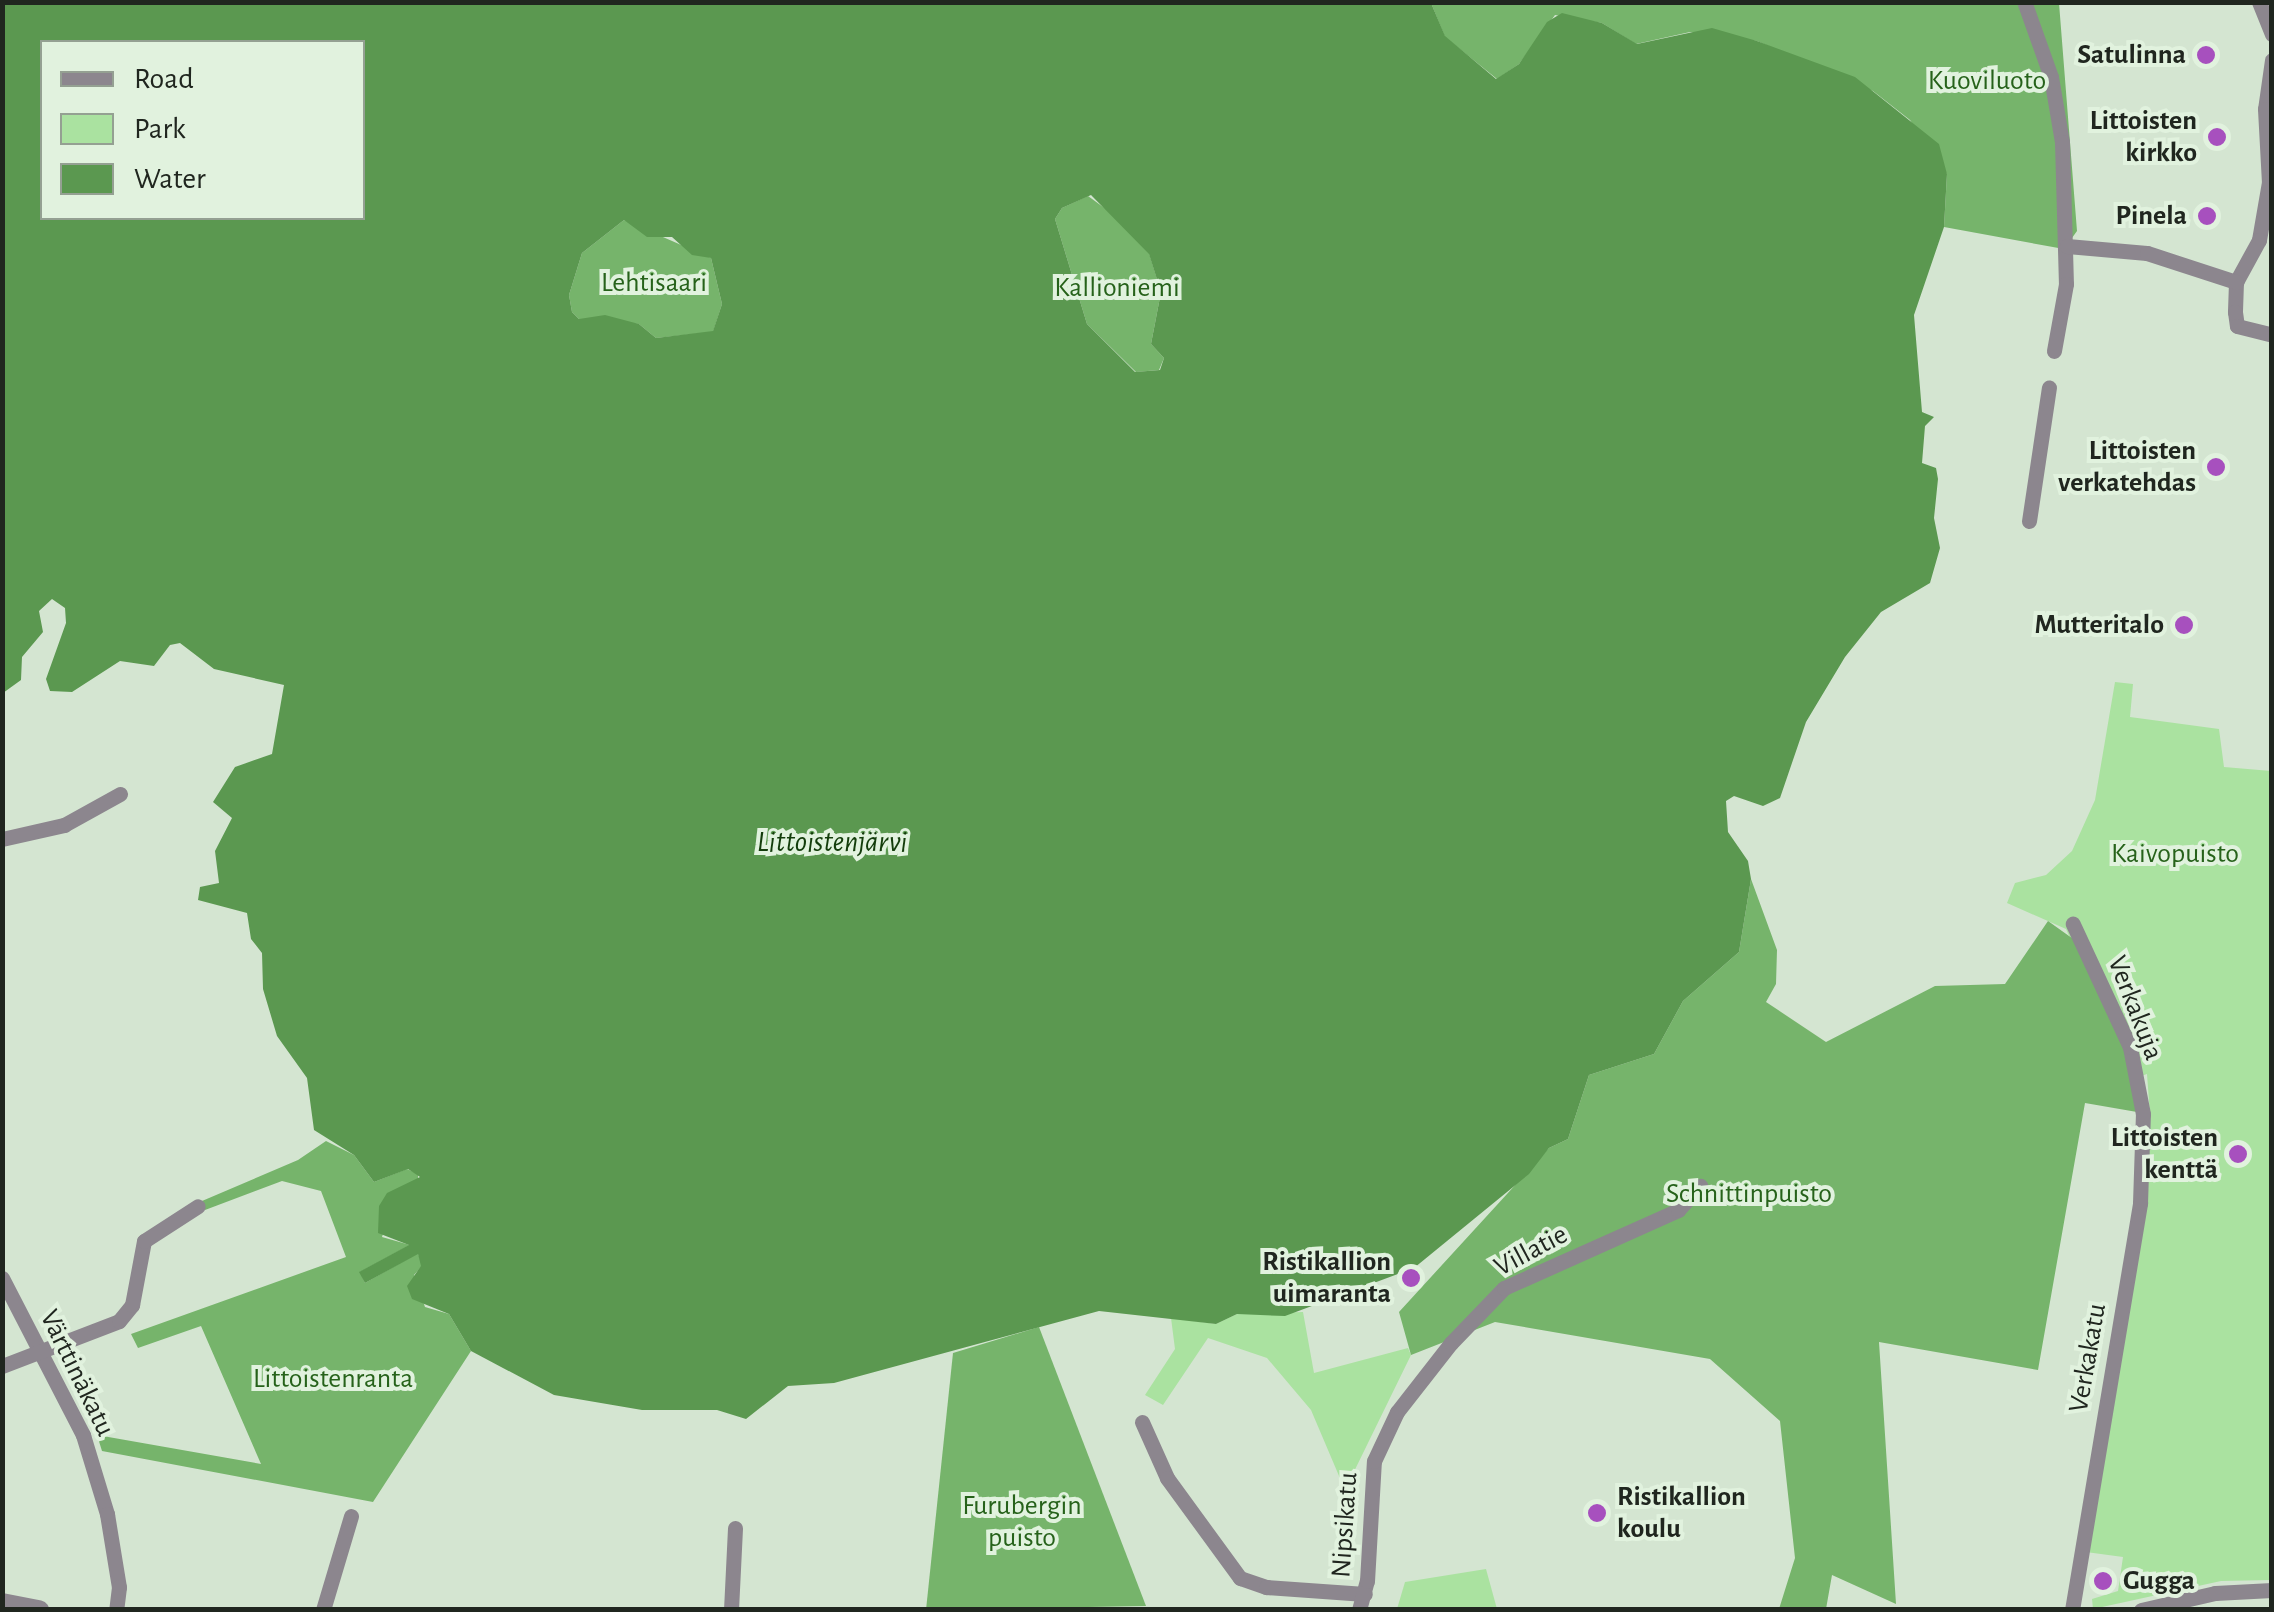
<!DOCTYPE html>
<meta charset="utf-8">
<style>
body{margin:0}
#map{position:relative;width:2274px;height:1612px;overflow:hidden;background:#d4e5d1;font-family:"Alegreya Sans",sans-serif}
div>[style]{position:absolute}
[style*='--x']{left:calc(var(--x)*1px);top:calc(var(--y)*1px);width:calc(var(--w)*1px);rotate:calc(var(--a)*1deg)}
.green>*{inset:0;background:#aae2a0}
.forest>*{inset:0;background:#76b46b}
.water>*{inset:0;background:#5b9850}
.minor>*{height:15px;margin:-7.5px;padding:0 7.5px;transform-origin:7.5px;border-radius:7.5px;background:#8c868e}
.tertiary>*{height:20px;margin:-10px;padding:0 10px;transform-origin:10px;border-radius:10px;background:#8c868e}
.dots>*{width:28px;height:28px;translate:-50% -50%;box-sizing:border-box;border:5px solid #e1f2de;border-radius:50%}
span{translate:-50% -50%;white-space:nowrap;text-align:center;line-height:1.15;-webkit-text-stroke:8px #e1f2de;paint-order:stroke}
.poi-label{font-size:28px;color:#20261f;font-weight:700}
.right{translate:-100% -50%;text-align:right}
.left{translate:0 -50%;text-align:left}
.park-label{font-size:28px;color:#26621a}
.street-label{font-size:28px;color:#20261f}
.water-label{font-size:30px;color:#133d0b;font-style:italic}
.frame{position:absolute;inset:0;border:5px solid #20261f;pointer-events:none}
.legend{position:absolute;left:40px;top:40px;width:325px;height:180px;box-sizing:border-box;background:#e1f2de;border:2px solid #94a092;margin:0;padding:12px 18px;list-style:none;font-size:30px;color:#20261f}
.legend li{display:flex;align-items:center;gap:20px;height:50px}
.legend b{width:50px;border:2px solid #94a092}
</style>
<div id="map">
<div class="green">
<i style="clip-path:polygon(2115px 682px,2133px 684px,2130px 717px,2219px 729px,2224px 767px,2271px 771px,2271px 1580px,2221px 1581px,2093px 1609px,2092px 1599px,2118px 1591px,2123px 1557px,2086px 1552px,2150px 1115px,2147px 1074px,2132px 1079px,2066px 929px,2007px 903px,2015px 883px,2046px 875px,2072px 851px,2095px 800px)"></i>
<i style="clip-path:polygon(1303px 1312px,1314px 1373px,1408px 1348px,1411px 1355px,1345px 1490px,1311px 1410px,1267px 1358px,1208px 1338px,1163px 1405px,1145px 1395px,1175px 1349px,1171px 1318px,1216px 1324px,1237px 1314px)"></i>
<i style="clip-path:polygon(1486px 1569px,1497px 1609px,1397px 1609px,1405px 1582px)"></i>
</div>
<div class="forest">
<i style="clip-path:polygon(1431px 3px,2059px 3px,2077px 231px,2064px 249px,1944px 227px,1947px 174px,1910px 120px,1873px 91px,1757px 41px,1690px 32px,1636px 44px,1602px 23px,1555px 15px,1519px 64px,1497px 79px,1445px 37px)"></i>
<i style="clip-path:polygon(1088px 196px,1125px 223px,1149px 253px,1161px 292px,1151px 344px,1164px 358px,1159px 370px,1136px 372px,1087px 324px,1055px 219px,1062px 208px)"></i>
<i style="clip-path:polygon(624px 220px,711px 258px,722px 304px,713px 332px,656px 338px,639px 324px,579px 319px,572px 312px,569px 295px,582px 253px)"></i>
<i style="clip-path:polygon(1751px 879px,1777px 950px,1776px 984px,1766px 1002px,1826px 1042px,1935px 986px,2005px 984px,2048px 921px,2076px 941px,2126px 1049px,2137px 1112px,2085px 1103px,2038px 1370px,1879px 1342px,1896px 1604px,1832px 1575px,1826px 1609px,1779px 1609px,1795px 1558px,1780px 1421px,1710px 1359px,1495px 1322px,1411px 1355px,1399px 1312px,1549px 1148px,1568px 1139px,1589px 1075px,1654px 1054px,1683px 1001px,1739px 952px)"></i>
<i style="clip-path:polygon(326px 1141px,354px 1155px,374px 1182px,407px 1169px,418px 1174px,418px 1183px,397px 1189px,382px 1237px,410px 1245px,360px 1272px,365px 1283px,418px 1253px,422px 1266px,414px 1275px,425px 1307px,449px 1314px,471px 1351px,373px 1502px,102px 1451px,97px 1435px,261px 1464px,201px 1326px,138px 1348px,131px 1334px,346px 1257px,321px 1191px,282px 1181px,205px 1210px,202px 1201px,298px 1160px)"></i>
<i style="clip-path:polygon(1039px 1327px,1146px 1606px,926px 1610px,953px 1353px)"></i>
</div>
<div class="water">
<i style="clip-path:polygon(evenodd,3px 2px,1431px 3px,1445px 36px,1496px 79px,1519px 64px,1547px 22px,1562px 13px,1602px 23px,1637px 44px,1712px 28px,1757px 41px,1855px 77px,1939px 144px,1947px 174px,1944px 227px,1914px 315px,1922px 412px,1934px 417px,1925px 426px,1922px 463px,1936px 468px,1938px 479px,1934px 518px,1940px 548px,1930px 583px,1881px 612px,1845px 657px,1806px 722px,1780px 798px,1763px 806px,1734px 796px,1726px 801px,1728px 832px,1748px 861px,1751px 879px,1739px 952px,1683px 1001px,1654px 1054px,1589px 1075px,1568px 1139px,1549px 1148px,1529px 1174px,1414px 1268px,1285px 1316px,1237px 1314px,1216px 1324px,1099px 1311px,834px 1383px,788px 1386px,746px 1419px,717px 1410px,642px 1410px,554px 1395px,471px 1351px,449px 1314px,412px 1299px,407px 1286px,421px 1266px,418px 1254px,365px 1283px,359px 1272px,409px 1245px,378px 1233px,379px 1206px,387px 1193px,420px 1177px,408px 1169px,374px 1182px,354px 1155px,314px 1130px,307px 1078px,277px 1036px,263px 989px,262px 953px,251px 939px,247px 913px,198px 900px,200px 887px,219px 883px,215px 851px,232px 818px,213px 802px,235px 767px,272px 754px,284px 685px,214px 669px,180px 643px,170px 645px,154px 666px,120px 661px,72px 692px,50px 691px,46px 679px,66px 623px,65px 608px,52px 599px,39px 611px,43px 632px,22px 657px,21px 680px,3px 693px,3px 2px,42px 42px,362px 42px,362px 218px,42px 218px,42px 42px,3px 2px,1091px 195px,1149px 254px,1161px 292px,1151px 344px,1164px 358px,1160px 370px,1135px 372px,1087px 324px,1055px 219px,1062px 208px,1091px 195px,3px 2px,624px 220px,647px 237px,672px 237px,692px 255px,711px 258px,722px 304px,713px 331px,656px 338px,639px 324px,605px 315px,579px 319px,572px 312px,569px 295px,582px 253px,624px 220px)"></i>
</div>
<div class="minor">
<i style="--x:2259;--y:2;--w:35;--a:68"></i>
<i style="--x:2025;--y:4;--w:77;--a:70.4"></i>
<i style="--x:2051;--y:77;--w:66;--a:80.4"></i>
<i style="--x:2062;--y:142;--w:142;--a:88.4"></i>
<i style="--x:2066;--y:284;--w:68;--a:100.2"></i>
<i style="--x:2272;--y:60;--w:49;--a:98.1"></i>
<i style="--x:2265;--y:109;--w:73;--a:86.9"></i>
<i style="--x:2269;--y:182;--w:59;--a:99.8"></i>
<i style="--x:2259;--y:240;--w:48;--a:118.7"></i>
<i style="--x:2236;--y:282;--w:30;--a:92"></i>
<i style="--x:2235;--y:312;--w:14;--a:82"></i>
<i style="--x:2237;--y:326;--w:36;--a:14"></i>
<i style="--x:2067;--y:246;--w:80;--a:5"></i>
<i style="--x:2147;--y:253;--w:94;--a:18"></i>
<i style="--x:2029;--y:521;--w:135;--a:-81.5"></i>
<i style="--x:2;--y:839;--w:64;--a:-12.7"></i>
<i style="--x:64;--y:825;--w:64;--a:-29"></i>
<i style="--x:2;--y:1278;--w:177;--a:62.7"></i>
<i style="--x:83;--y:1435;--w:83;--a:73.1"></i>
<i style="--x:107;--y:1514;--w:74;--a:80.7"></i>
<i style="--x:119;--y:1587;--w:23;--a:97"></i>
<i style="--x:2;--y:1366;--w:125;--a:-21"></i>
<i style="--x:119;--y:1321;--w:21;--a:-51"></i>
<i style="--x:132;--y:1305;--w:65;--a:-79.4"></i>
<i style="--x:144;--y:1241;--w:64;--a:-32.9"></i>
<i style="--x:1142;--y:1422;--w:61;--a:65.9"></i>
<i style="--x:1167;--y:1478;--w:124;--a:53.9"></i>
<i style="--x:1240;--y:1578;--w:28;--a:19"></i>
<i style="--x:1266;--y:1587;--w:99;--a:4"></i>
<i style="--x:323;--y:1610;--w:98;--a:-73.4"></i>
<i style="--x:731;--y:1610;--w:82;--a:-87.2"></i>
<i style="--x:1359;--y:1610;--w:30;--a:-75"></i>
<i style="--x:1367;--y:1581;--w:120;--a:-86.7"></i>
<i style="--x:1374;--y:1461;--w:54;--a:-64.9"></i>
<i style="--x:1397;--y:1412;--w:88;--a:-52"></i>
<i style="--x:1451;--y:1343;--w:76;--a:-46.1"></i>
<i style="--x:1504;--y:1288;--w:191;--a:-24.1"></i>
<i style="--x:1678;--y:1210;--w:33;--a:-47"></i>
<i style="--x:2072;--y:1610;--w:413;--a:-80.5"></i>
<i style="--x:2140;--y:1203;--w:89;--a:-88.1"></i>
<i style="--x:2143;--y:1114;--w:68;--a:-101"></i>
<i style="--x:2130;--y:1047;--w:136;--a:-114.9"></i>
<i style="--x:2141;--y:1610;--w:76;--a:-12.9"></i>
<i style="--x:2215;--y:1593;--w:57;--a:-3"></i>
</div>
<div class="tertiary">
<i style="--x:2;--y:1603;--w:38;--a:11"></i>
</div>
<div class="dots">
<i style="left:2206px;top:55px;background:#a750be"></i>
<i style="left:2217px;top:137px;background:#a750be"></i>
<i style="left:2207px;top:216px;background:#a750be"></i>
<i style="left:2216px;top:467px;background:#a750be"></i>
<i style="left:2184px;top:625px;background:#a750be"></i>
<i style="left:2238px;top:1154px;background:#a750be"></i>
<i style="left:1411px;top:1278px;background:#a750be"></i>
<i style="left:1597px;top:1513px;background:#a750be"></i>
<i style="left:2103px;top:1581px;background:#a750be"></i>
</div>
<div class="poi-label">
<span class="right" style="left:2186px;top:55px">Satulinna</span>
<span class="right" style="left:2197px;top:137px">Littoisten<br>kirkko</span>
<span class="right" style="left:2187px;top:216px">Pinela</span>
<span class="right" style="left:2196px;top:467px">Littoisten<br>verkatehdas</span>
<span class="right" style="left:2164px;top:625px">Mutteritalo</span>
<span class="right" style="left:2218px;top:1154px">Littoisten<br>kenttä</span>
<span class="right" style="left:1391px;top:1278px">Ristikallion<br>uimaranta</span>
<span class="left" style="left:1617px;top:1513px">Ristikallion<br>koulu</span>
<span class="left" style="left:2123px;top:1581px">Gugga</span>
</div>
<div class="park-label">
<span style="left:1987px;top:81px">Kuoviluoto</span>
<span style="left:654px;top:283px">Lehtisaari</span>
<span style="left:1117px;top:288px">Kallioniemi</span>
<span style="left:2175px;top:854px">Kaivopuisto</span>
<span style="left:1749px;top:1194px">Schnittinpuisto</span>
<span style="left:333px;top:1379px">Littoistenranta</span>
<span style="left:1022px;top:1522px">Furubergin<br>puisto</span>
</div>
<div class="street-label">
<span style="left:2135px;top:1008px;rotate:69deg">Verkakuja</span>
<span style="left:1531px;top:1251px;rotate:-28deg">Villatie</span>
<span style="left:2088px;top:1358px;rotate:-80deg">Verkakatu</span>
<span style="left:77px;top:1373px;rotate:64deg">Värttinäkatu</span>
<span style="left:1345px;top:1525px;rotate:-86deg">Nipsikatu</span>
</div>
<div class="water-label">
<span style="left:832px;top:842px">Littoistenjärvi</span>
</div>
<div class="frame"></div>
<ul class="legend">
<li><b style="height:12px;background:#8c868e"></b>Road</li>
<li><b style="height:28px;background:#aae2a0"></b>Park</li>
<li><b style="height:28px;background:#5b9850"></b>Water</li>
</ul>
</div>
